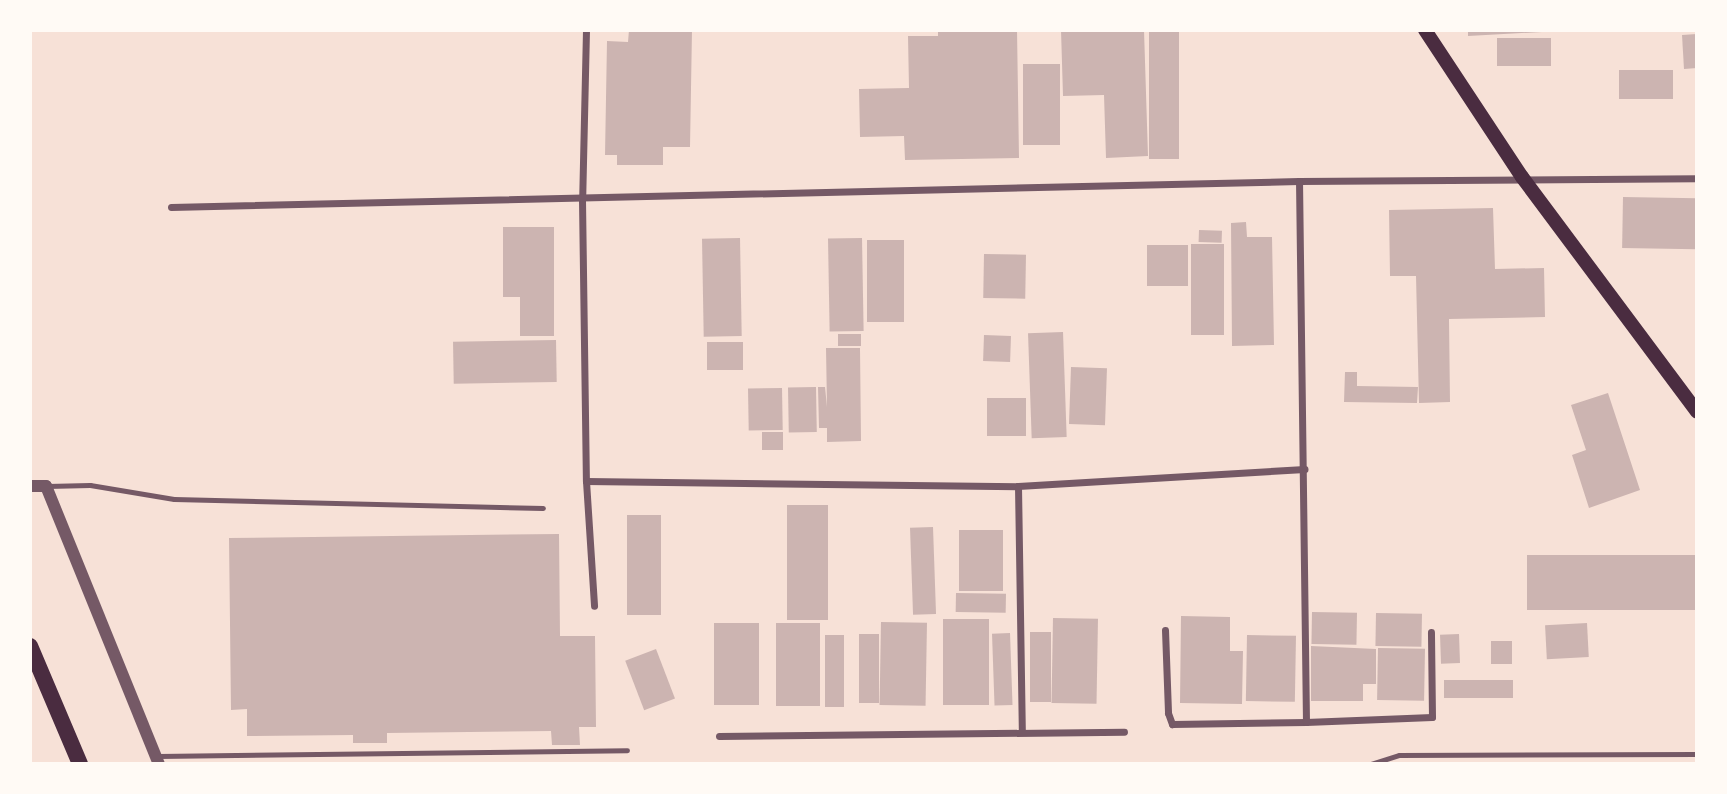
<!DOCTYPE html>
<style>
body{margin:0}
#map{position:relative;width:1727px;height:794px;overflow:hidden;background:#f7e1d7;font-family:"Times New Roman",serif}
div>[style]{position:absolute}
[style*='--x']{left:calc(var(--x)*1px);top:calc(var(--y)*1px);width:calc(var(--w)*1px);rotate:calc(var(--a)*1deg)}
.building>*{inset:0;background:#ccb4b1;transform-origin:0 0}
.service>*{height:5px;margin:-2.5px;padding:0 2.5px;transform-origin:2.5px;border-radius:2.5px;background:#755966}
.minor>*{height:7px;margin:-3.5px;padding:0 3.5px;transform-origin:3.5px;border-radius:3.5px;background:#755966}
.tertiary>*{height:12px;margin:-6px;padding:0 6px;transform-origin:6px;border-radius:6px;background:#755966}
.secondary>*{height:14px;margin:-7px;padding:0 7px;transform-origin:7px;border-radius:7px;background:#4a2c40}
.primary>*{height:16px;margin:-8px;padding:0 8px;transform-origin:8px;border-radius:8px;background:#4a2c40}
span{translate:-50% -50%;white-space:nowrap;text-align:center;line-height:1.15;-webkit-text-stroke:7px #fffaf5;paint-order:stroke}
.frame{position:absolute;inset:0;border:32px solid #fffaf5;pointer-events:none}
</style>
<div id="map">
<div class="building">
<i style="clip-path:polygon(629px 30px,692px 30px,690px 147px,663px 147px,663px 165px,617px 165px,617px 155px,605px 155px,607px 41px,628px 42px)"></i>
<i style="clip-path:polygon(938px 30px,1017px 30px,1019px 158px,905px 160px,904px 136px,860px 137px,859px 89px,909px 88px,908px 36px,938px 36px)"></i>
<i style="clip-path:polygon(1061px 30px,1144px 30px,1148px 156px,1106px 158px,1104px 95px,1063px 96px)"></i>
<i style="left:1149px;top:30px;width:30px;height:129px"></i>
<i style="clip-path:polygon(1468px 30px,1542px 30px,1542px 32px,1468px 36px)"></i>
<i style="clip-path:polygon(1697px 34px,1697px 68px,1684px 69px,1682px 35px)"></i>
<i style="left:1497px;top:38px;width:54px;height:28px"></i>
<i style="left:1023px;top:64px;width:37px;height:81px"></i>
<i style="left:1619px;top:70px;width:54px;height:29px"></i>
<i style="left:1623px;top:197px;width:74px;height:51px;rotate:1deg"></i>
<i style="clip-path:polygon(1493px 208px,1495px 269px,1544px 268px,1545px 317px,1449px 319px,1450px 402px,1419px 403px,1416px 276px,1390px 276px,1389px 210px)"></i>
<i style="clip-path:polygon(1246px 222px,1247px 237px,1272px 237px,1274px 345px,1232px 346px,1231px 223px)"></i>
<i style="clip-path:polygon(503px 227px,554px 227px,554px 336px,520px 336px,520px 297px,503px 297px)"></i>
<i style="left:1199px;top:230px;width:23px;height:12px;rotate:2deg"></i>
<i style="left:740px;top:238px;width:98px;height:38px;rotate:89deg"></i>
<i style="left:862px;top:238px;width:93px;height:34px;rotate:89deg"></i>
<i style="left:867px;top:240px;width:37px;height:82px"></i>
<i style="left:1191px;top:244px;width:33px;height:91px"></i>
<i style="left:1147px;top:245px;width:41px;height:41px"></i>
<i style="left:984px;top:254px;width:42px;height:44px;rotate:1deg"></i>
<i style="left:1063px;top:332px;width:105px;height:35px;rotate:88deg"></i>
<i style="left:838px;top:334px;width:23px;height:12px"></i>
<i style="left:984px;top:335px;width:27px;height:26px;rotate:2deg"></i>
<i style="left:556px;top:340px;width:42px;height:103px;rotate:89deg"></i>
<i style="left:707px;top:342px;width:36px;height:28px"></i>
<i style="clip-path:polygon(826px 348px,860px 348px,861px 441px,827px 442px,827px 428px,819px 428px,818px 387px,825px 387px,827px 407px)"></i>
<i style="left:1071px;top:367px;width:36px;height:57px;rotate:2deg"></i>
<i style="clip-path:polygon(1345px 372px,1357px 372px,1357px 386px,1418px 387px,1417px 403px,1344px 402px)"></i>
<i style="left:816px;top:387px;width:45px;height:28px;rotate:89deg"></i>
<i style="left:782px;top:388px;width:42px;height:34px;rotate:89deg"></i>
<i style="clip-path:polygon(1608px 393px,1640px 490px,1589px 508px,1572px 455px,1586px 450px,1571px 405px)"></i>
<i style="left:987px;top:398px;width:39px;height:38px"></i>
<i style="left:762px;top:432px;width:21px;height:18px"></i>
<i style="left:828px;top:505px;width:115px;height:41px;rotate:90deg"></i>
<i style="left:627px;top:515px;width:34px;height:100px"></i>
<i style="left:933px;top:527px;width:87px;height:23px;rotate:88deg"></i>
<i style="left:959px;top:530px;width:44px;height:61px"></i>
<i style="clip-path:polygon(559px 534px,560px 636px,595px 636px,596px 727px,579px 727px,580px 745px,552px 745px,551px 731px,387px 733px,387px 743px,353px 743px,353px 735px,247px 736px,247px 709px,231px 710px,229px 538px)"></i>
<i style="left:1697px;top:555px;width:55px;height:170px;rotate:90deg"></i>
<i style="left:956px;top:593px;width:50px;height:19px;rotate:1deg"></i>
<i style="left:1312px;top:612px;width:45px;height:32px;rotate:1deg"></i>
<i style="left:1376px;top:613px;width:46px;height:33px;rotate:1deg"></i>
<i style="clip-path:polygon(1181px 616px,1230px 617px,1230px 651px,1243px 651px,1242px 704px,1180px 703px)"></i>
<i style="left:1053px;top:618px;width:45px;height:85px;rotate:1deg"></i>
<i style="left:943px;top:619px;width:46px;height:86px"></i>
<i style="left:881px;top:622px;width:46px;height:83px;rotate:1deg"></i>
<i style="left:714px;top:623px;width:45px;height:82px"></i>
<i style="left:820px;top:623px;width:83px;height:44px;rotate:90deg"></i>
<i style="left:1587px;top:623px;width:34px;height:42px;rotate:87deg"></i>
<i style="left:1030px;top:632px;width:21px;height:70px"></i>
<i style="left:1010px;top:633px;width:72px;height:18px;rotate:88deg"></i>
<i style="left:859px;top:634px;width:20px;height:69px"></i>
<i style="left:1459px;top:634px;width:29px;height:19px;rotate:88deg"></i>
<i style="left:825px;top:635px;width:19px;height:72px"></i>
<i style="left:1247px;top:635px;width:49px;height:66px;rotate:1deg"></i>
<i style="left:1491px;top:641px;width:21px;height:23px"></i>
<i style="clip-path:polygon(1311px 646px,1376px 649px,1376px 684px,1363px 684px,1363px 701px,1311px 701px)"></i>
<i style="left:1378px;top:648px;width:47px;height:52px;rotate:1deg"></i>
<i style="left:656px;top:649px;width:53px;height:33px;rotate:69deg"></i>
<i style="left:1513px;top:680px;width:18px;height:69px;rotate:90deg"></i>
</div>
<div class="service">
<i style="--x:47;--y:486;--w:43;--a:-1.3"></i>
<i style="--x:90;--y:485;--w:85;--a:9.5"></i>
<i style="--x:174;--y:499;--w:369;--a:1.4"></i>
<i style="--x:158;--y:756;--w:469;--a:-0.7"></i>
<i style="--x:1371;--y:764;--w:29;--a:-18"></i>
<i style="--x:1399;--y:755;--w:298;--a:-0.2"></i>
</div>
<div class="minor">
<i style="--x:586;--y:30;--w:170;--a:91.3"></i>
<i style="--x:582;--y:200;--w:281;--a:89.2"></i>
<i style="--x:586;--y:481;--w:125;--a:86.3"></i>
<i style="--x:171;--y:207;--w:1128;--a:-1.32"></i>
<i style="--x:1299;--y:181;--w:398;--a:-0.4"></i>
<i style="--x:586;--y:481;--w:432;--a:0.7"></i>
<i style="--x:1018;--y:486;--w:287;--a:-3.4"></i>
<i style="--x:1018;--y:486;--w:245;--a:89.1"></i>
<i style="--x:1165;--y:630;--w:83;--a:87.9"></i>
<i style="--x:1168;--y:713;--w:12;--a:70"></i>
<i style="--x:1172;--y:724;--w:134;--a:-0.9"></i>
<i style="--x:1306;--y:722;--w:541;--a:-90.74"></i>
<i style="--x:1306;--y:722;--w:126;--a:-2.3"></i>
<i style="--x:1432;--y:717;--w:85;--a:-90.7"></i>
<i style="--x:719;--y:736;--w:405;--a:-0.6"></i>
</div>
<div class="tertiary">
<i style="--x:30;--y:486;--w:16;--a:0"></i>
<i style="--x:46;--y:486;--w:300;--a:67.9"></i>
</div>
<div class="secondary">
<i style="--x:1425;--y:30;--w:176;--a:56.6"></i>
<i style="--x:1522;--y:177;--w:293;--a:53.3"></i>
</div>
<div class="primary">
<i style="--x:30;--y:646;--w:128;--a:67"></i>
</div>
<div class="frame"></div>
</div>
